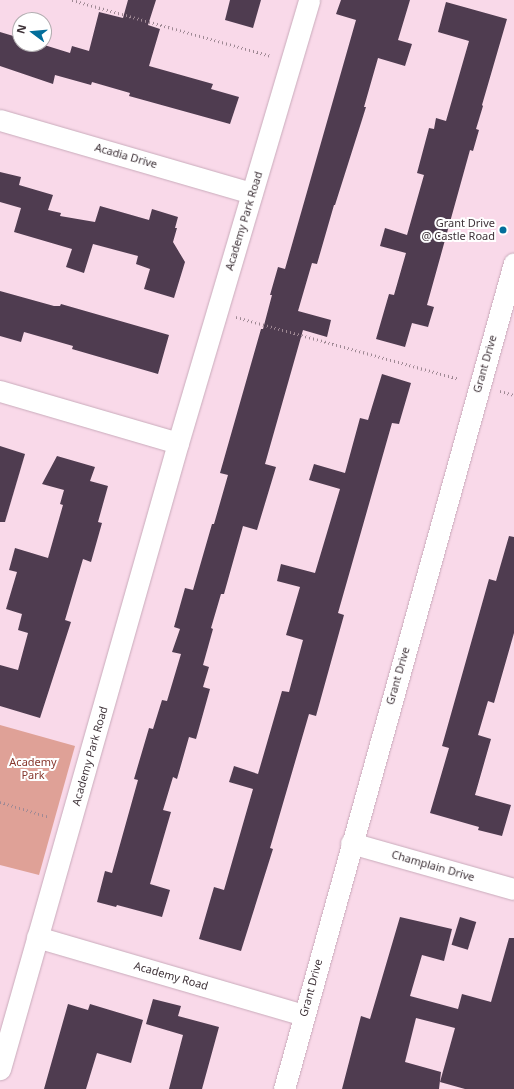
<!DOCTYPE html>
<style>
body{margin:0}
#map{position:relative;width:514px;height:1089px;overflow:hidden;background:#f9d9e9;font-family:"Noto Sans",sans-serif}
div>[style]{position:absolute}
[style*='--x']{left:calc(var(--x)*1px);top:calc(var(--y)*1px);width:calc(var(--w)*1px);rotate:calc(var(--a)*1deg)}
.green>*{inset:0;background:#dfa197}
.building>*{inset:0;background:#4f3c50;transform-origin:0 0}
.path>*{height:2.5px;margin-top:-1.25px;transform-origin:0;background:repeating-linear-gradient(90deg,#9f8994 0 1px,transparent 0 4px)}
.roads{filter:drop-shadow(0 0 1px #c9abbb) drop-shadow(0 0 1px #c9abbb)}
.minor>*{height:21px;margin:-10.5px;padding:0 10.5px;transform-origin:10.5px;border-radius:10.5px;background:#fff}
.dots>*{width:11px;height:11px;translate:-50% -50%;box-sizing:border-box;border:2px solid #fff;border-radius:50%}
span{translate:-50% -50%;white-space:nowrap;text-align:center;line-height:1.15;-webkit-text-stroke:4px #fff;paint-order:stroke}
.street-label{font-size:11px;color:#3f3339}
.poi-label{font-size:11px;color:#3f3339}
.right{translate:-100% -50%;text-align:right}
.park-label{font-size:11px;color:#87382e}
.north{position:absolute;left:12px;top:12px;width:40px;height:40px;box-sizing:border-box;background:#fff;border:1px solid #b2adb0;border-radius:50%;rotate:286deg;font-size:11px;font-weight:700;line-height:16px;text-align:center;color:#3f3339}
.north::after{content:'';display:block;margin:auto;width:14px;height:18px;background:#036e9b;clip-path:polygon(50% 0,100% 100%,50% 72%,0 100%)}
</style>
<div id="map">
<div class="green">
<i style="clip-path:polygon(0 725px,75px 746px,39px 875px,0 865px)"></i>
</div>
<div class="building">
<i style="clip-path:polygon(128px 0,156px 0,148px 25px,160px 29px,149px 66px,213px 84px,211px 89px,239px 97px,230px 124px,129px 96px,130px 93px,92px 82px,91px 85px,55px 75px,53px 84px,0 66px,0 32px,20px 38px,20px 44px,41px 44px,70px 53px,72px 46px,89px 51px,99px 12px,123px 18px)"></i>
<i style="clip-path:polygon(230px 0,261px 0,253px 28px,225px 20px)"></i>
<i style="clip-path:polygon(341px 0,410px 0,398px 40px,412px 44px,405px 66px,378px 58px,364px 107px,366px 107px,361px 123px,335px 205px,334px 205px,317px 264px,312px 263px,298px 311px,331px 320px,327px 337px,303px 330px,265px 464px,276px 467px,257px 530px,243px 526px,224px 594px,221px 594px,211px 628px,213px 629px,203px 665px,209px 667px,203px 687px,210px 689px,196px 739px,189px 737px,177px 779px,173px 777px,163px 810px,171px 812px,150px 884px,170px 890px,162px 917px,117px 905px,116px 907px,97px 902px,105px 871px,112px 873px,138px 780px,134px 779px,149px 728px,153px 729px,162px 700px,167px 701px,181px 654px,172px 652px,180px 629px,174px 627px,185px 588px,193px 590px,212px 524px,214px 524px,228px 475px,220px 473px,261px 329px,263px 329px,272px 295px,270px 295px,278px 267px,285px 269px,356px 20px,336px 14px)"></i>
<i style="clip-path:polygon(446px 2px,507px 19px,482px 105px,483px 106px,476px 129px,479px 130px,473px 151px,470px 150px,427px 305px,434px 307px,428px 327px,412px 323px,405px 347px,376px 339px,389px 294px,394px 295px,406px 253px,380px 246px,385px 228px,407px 235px,424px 175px,417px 173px,429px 128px,434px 129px,436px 118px,446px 121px,469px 41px,438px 32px)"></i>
<i style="clip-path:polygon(0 172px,21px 177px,19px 185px,53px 195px,48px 210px,61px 213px,60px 216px,95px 222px,100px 206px,149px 220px,152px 209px,178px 217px,175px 228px,177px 228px,173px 242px,185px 262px,174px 298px,144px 289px,150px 269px,136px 264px,138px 256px,93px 244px,84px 273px,66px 267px,72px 249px,14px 232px,21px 208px,0 202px)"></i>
<i style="clip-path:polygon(0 291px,54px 306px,60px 306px,61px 304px,169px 335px,158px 374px,72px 349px,73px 346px,24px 332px,21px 342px,0 336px)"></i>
<i style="clip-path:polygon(382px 374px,411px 383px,399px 424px,392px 423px,338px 613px,344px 615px,316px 716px,309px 714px,270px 848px,273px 849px,241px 951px,199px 939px,214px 887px,224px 890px,253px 789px,229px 782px,234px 766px,258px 774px,282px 691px,289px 692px,303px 640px,286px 635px,300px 587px,277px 581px,281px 564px,315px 573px,340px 489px,309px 480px,314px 464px,345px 473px,360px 418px,368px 420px)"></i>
<i style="clip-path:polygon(0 446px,25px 454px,5px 522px,0 522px)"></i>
<i style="clip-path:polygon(57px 456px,95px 467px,90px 481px,108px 486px,98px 522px,102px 523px,91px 562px,83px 559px,65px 620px,71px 622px,40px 718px,0 706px,0 665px,18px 670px,28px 633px,18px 630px,22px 614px,6px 609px,17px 572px,9px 570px,15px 548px,48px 558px,63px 505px,60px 504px,64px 490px,42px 484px)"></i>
<i style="clip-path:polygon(509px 536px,514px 537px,514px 633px,494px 703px,488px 701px,478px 735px,491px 739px,475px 795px,511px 805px,502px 836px,478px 830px,479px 827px,430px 813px,449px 748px,442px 746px,489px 579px,496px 581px)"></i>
<i style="clip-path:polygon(400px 917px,452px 929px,444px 961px,422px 955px,410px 996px,458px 1009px,462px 994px,491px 1002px,509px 938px,514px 938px,514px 1089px,465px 1089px,440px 1082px,455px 1028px,416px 1018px,405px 1062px,441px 1072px,439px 1089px,342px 1089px,361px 1016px,370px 1019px)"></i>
<i style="left:460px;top:917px;width:17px;height:29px;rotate:17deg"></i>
<i style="clip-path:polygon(153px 999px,181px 1006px,178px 1016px,219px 1027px,202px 1089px,169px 1089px,183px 1035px,146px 1024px)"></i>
<i style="clip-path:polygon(68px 1004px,88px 1010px,90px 1004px,143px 1020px,131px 1063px,97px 1053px,86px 1089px,44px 1089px)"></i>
</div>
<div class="path">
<i style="--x:72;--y:0;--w:207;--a:15.7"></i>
<i style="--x:236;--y:317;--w:231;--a:15.5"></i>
<i style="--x:500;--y:391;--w:15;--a:16"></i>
<i style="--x:0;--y:802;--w:51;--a:17"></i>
</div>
<div class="roads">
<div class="minor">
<i style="--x:0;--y:120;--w:262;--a:16.2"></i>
<i style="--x:0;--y:391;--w:185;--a:16.3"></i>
<i style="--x:178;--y:443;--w:651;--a:105.87"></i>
<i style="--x:178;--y:443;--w:462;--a:-73.5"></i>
<i style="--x:351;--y:843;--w:169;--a:15.8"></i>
<i style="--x:37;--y:937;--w:278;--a:16.3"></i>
<i style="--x:284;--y:1089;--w:857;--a:-74.44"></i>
</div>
</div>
<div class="dots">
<i style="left:503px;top:230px;background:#036e9b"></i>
</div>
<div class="street-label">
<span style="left:126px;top:156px;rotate:16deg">Acadia Drive</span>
<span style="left:244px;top:221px;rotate:-73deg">Academy Park Road</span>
<span style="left:485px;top:364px;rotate:-74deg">Grant Drive</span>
<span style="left:398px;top:676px;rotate:-74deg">Grant Drive</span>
<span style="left:90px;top:756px;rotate:-74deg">Academy Park Road</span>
<span style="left:433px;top:866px;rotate:16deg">Champlain Drive</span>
<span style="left:171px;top:976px;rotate:16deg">Academy Road</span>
<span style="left:311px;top:988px;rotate:-75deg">Grant Drive</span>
</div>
<div class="poi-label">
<span class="right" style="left:495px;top:230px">Grant Drive<br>@ Castle Road</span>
</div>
<div class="park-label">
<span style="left:33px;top:769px">Academy<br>Park</span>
</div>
<div class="north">N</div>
</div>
